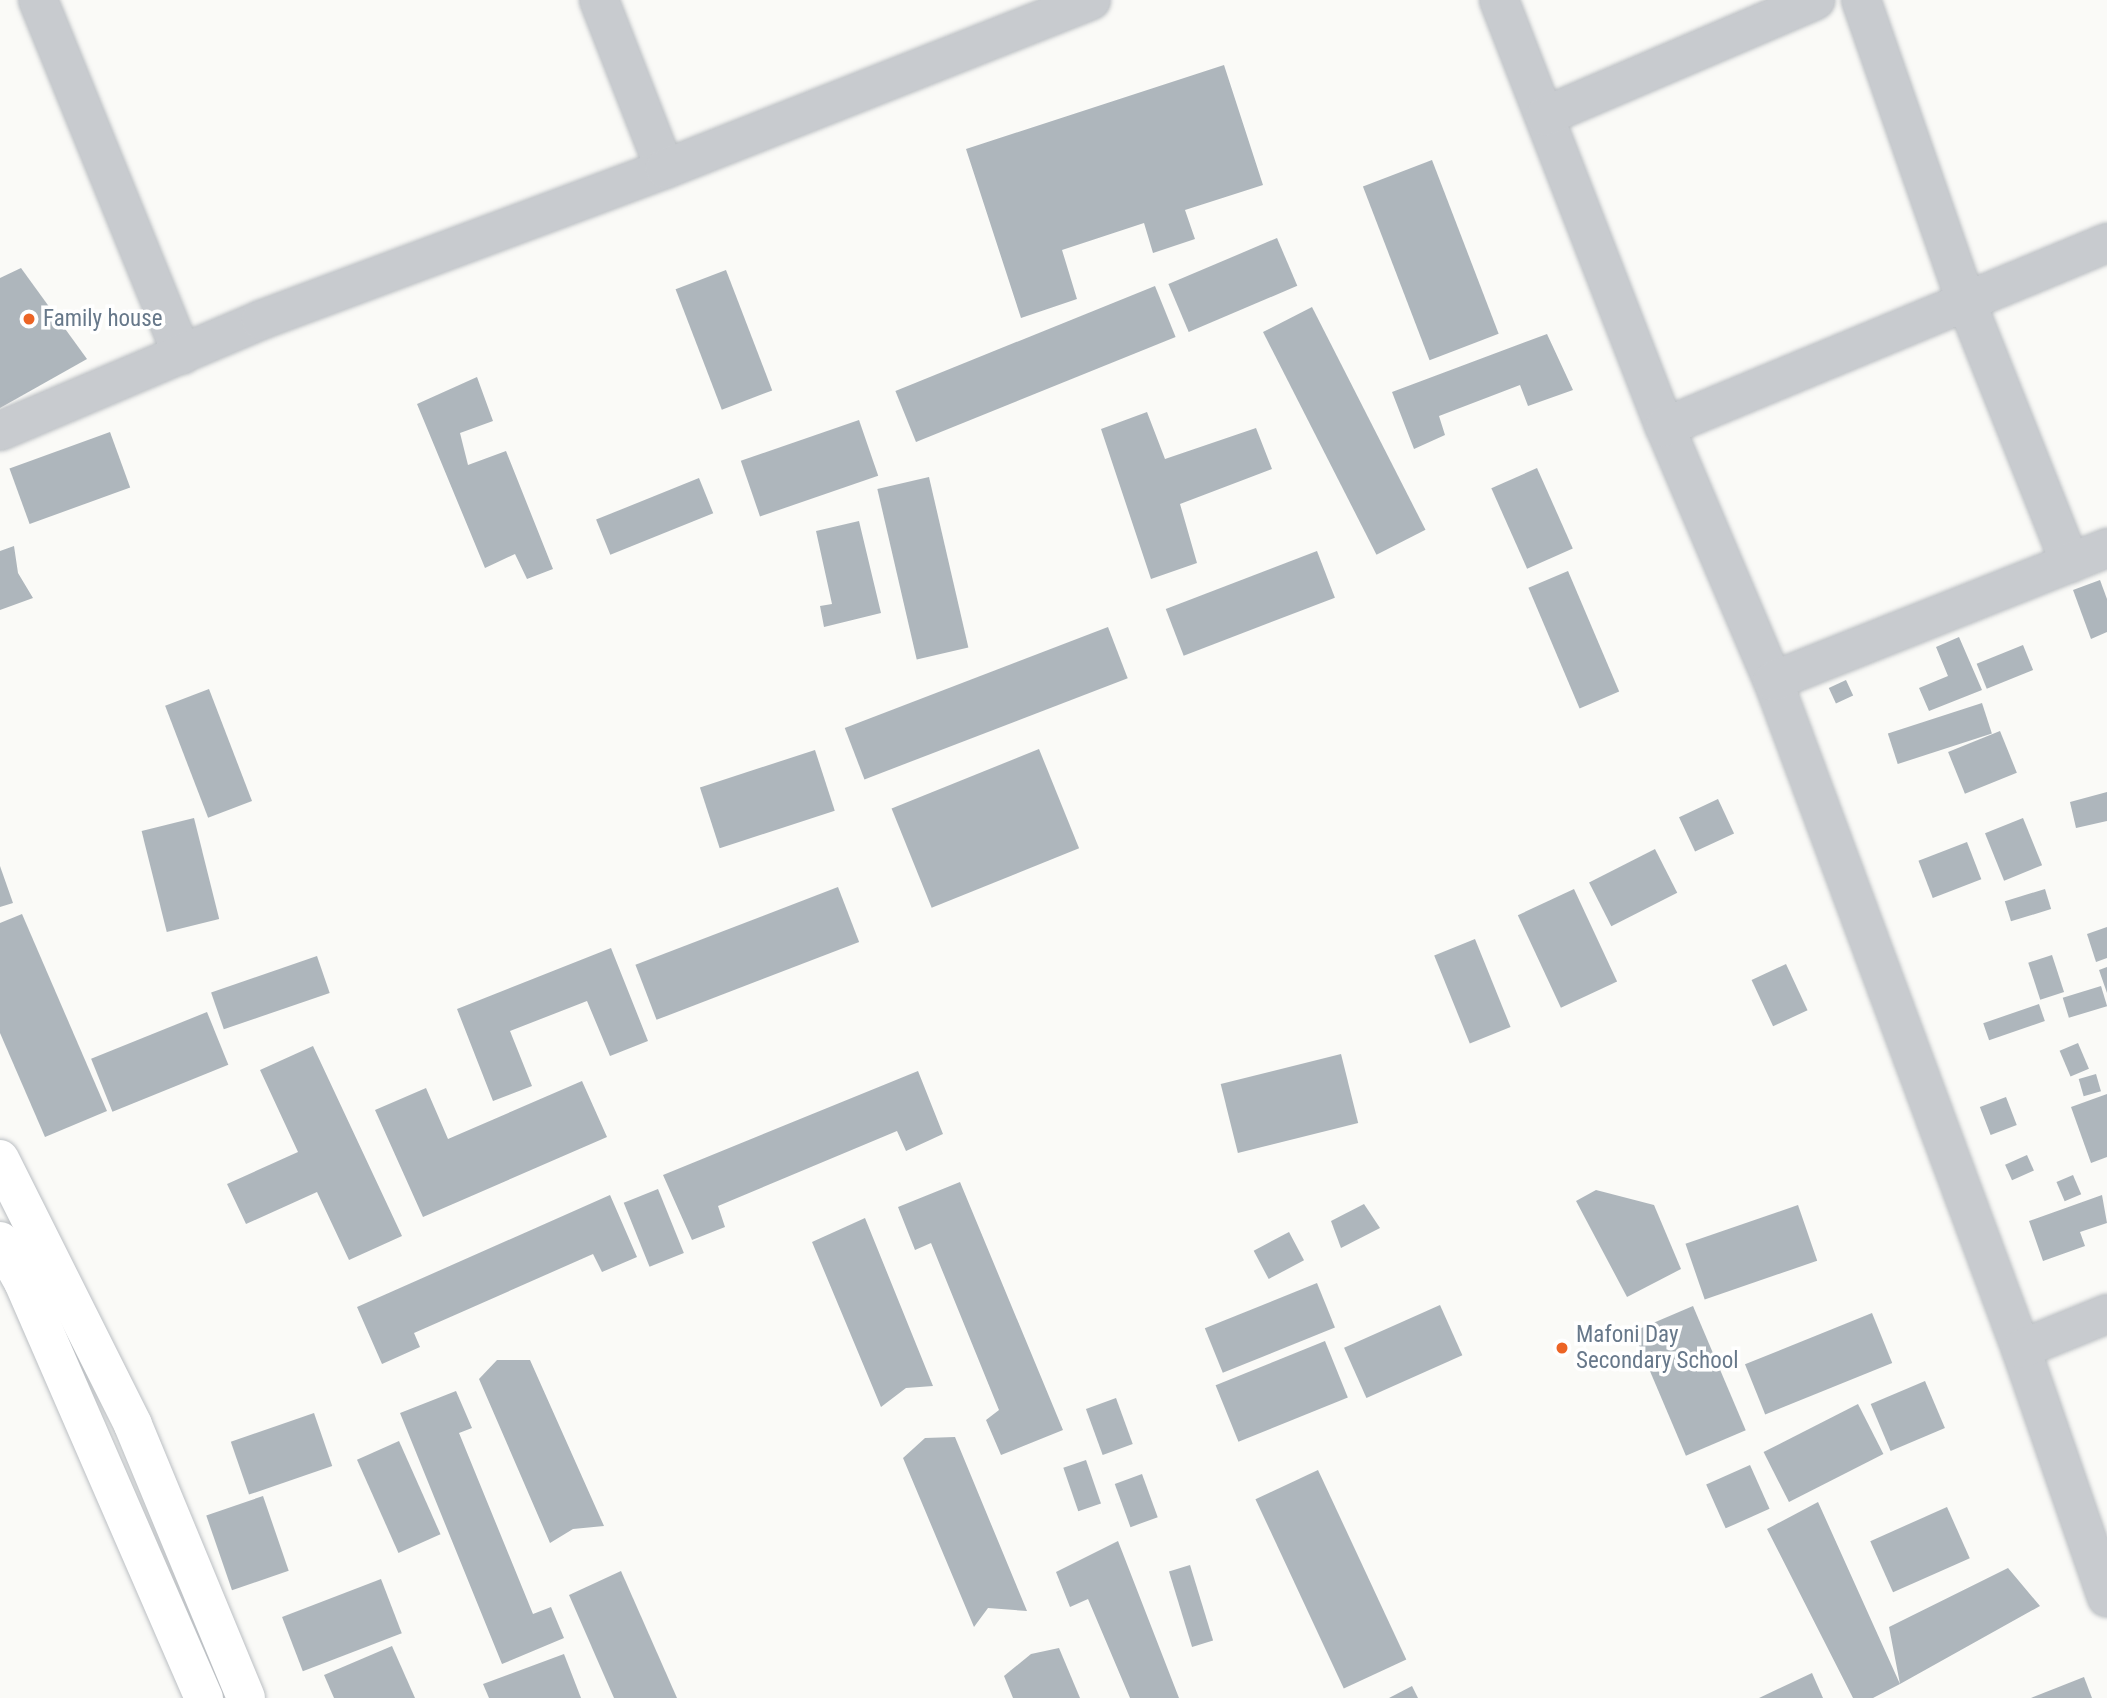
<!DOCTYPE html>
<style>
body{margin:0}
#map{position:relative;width:2107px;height:1698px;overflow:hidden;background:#fafaf7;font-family:"Roboto Condensed",sans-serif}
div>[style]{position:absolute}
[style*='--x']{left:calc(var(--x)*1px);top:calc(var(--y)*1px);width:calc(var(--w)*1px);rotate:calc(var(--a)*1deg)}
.building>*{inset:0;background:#aeb6bc;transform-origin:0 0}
.roads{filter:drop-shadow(0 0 2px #bbbfc3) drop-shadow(0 0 2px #bbbfc3)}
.minor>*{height:38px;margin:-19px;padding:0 19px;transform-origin:19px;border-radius:19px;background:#c8cbcf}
.major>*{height:38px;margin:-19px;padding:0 19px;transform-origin:19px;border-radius:19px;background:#fff}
.dots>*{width:19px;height:19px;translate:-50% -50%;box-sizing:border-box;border:4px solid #fff;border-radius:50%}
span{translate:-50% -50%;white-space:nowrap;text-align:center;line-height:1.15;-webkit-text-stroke:7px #fff;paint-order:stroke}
.poi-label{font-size:23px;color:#67788a}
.left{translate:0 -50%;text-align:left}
</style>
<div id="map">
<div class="building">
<i style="clip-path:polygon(1224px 65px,1263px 185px,1185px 210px,1195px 239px,1153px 253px,1144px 223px,1062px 250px,1077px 299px,1021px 318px,966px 149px)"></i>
<i style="left:1432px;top:160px;width:186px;height:74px;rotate:69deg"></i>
<i style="left:1277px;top:238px;width:52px;height:118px;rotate:67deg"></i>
<i style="clip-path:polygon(21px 268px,87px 359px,0 408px,0 278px)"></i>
<i style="left:726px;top:270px;width:129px;height:54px;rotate:69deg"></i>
<i style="left:1155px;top:286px;width:55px;height:280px;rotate:68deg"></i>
<i style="left:1312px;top:307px;width:250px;height:55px;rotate:63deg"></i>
<i style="clip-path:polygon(1547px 334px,1573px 390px,1528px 406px,1520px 385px,1439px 416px,1445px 435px,1414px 449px,1392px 392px)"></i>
<i style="clip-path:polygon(477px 377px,493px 421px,460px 433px,468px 465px,506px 451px,553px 569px,527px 579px,515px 554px,485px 568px,417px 404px)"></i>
<i style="clip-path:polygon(1147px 412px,1165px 459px,1256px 428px,1272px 469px,1180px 504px,1197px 563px,1151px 579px,1101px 429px)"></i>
<i style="left:859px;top:420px;width:59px;height:125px;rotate:71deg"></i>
<i style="left:110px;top:432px;width:59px;height:107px;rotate:70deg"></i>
<i style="left:1537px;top:468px;width:88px;height:50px;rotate:66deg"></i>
<i style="left:929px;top:477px;width:175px;height:53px;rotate:77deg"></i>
<i style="left:699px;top:478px;width:38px;height:111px;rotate:68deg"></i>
<i style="clip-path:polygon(859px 521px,881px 613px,824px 627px,820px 606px,832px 604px,816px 531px)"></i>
<i style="clip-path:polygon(14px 546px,18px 573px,33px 598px,0 610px,0 551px)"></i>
<i style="left:1317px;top:551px;width:50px;height:162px;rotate:69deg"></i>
<i style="left:1568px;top:571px;width:131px;height:43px;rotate:67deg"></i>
<i style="clip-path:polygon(2100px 580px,2107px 599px,2107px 632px,2091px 639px,2073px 590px)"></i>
<i style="left:1108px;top:627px;width:55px;height:282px;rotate:69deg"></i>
<i style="clip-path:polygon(1959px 637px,1982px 690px,1929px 711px,1919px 688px,1948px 676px,1936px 647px)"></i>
<i style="left:2023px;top:645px;width:27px;height:50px;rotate:68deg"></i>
<i style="left:1846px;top:680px;width:17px;height:19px;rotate:65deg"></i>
<i style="left:209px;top:689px;width:120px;height:47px;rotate:69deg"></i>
<i style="left:1982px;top:703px;width:32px;height:99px;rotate:72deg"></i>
<i style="left:2000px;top:731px;width:45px;height:56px;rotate:68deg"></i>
<i style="left:1039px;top:749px;width:107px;height:159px;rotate:68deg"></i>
<i style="left:815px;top:750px;width:64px;height:121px;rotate:72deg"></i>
<i style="clip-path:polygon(2107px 792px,2107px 821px,2076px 828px,2070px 802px)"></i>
<i style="left:1718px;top:799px;width:38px;height:43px;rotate:65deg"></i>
<i style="left:194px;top:818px;width:104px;height:54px;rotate:76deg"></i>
<i style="left:2023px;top:818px;width:51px;height:41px;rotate:68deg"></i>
<i style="left:1967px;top:842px;width:40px;height:52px;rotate:69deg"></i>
<i style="left:1655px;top:849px;width:49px;height:74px;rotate:63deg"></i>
<i style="clip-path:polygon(0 866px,13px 903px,0 907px)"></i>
<i style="left:838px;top:887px;width:59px;height:217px;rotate:69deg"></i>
<i style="left:1574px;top:889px;width:102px;height:62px;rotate:65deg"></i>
<i style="left:2045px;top:889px;width:21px;height:42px;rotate:73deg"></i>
<i style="clip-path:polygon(22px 914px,107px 1111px,45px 1137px,0 1033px,0 923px)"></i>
<i style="clip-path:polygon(2107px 927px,2107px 958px,2096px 962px,2087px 934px)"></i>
<i style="left:1475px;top:939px;width:95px;height:44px;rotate:68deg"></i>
<i style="clip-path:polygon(611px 948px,648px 1041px,610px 1056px,587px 1001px,510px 1031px,532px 1086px,493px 1101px,457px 1009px)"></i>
<i style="left:2052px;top:955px;width:39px;height:25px;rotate:72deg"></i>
<i style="left:317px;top:956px;width:39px;height:112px;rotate:71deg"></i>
<i style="left:1786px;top:964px;width:51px;height:38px;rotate:65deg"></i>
<i style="clip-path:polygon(2107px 967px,2107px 993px,2099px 970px)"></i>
<i style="left:2101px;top:986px;width:21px;height:40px;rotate:73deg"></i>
<i style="left:2039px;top:1004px;width:18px;height:59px;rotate:71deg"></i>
<i style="left:207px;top:1012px;width:57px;height:125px;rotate:68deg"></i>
<i style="left:2078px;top:1043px;width:28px;height:20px;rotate:67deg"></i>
<i style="clip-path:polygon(313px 1046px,402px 1236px,349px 1260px,317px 1192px,246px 1224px,227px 1184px,298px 1152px,260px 1070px)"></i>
<i style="left:1341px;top:1054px;width:71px;height:124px;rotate:76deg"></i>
<i style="clip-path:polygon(918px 1071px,943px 1134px,906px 1151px,897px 1131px,718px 1206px,725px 1227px,692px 1240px,663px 1175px)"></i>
<i style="left:2096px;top:1074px;width:18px;height:18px;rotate:74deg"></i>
<i style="clip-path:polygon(582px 1081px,607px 1137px,423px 1217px,375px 1110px,426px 1088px,448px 1139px)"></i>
<i style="clip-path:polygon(2107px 1094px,2107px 1157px,2091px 1163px,2071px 1107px)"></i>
<i style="left:2006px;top:1097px;width:30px;height:28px;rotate:69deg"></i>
<i style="left:2027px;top:1155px;width:17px;height:24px;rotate:66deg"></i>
<i style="left:2073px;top:1175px;width:21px;height:18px;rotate:67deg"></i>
<i style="clip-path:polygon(960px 1182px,1063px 1430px,1001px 1455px,986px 1420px,999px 1410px,931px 1243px,915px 1250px,898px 1207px)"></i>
<i style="left:658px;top:1189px;width:69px;height:37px;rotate:68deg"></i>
<i style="clip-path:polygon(1596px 1190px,1654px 1205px,1681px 1269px,1627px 1297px,1576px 1201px)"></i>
<i style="clip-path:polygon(610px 1195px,637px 1257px,602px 1272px,593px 1254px,414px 1333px,420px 1347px,382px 1364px,357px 1307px)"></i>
<i style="clip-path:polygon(2102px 1195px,2107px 1223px,2080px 1232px,2085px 1246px,2043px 1261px,2029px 1221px)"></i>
<i style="clip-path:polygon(1364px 1204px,1380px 1228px,1341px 1248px,1331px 1221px)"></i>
<i style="left:1798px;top:1205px;width:59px;height:119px;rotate:71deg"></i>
<i style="clip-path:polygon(865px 1218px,933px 1386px,906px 1388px,881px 1407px,812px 1242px)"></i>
<i style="left:1289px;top:1232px;width:32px;height:40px;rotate:62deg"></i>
<i style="left:1317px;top:1283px;width:48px;height:121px;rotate:68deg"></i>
<i style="left:1440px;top:1305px;width:55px;height:105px;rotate:66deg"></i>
<i style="left:1693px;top:1306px;width:135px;height:65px;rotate:67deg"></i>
<i style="left:1872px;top:1313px;width:54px;height:137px;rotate:68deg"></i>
<i style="left:1325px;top:1341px;width:61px;height:118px;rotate:68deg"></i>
<i style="clip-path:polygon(497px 1360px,530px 1360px,604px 1526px,573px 1529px,550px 1543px,479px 1379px)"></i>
<i style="left:1925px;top:1381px;width:51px;height:59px;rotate:67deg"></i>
<i style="clip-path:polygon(456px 1391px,472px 1428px,459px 1433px,533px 1614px,551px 1607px,564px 1638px,502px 1664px,400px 1413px)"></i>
<i style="left:1116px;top:1398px;width:49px;height:32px;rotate:70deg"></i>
<i style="left:1858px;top:1404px;width:56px;height:106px;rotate:63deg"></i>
<i style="left:314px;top:1413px;width:56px;height:88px;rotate:71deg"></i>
<i style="clip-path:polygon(955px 1437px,1027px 1611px,988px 1608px,974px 1627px,903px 1458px,925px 1438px)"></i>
<i style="left:399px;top:1441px;width:102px;height:46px;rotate:66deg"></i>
<i style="left:1086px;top:1460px;width:46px;height:24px;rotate:71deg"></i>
<i style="left:1750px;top:1465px;width:48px;height:48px;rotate:66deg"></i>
<i style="left:1318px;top:1470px;width:209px;height:69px;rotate:65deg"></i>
<i style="left:1142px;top:1474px;width:46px;height:29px;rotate:70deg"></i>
<i style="left:263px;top:1496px;width:79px;height:60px;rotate:71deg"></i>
<i style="clip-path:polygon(1818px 1502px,1900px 1684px,1889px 1627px,2008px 1568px,2040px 1606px,1900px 1684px,1873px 1698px,1853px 1698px,1767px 1529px)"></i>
<i style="left:1947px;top:1507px;width:56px;height:84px;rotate:66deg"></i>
<i style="clip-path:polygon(1118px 1541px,1179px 1698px,1130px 1698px,1088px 1599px,1070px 1607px,1056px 1572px)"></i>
<i style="left:1190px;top:1565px;width:79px;height:22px;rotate:73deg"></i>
<i style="clip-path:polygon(621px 1571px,677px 1698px,614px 1698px,569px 1595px)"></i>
<i style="left:381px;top:1579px;width:58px;height:106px;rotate:69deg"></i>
<i style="clip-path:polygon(392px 1646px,415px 1698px,334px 1698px,324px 1675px)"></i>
<i style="clip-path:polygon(1059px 1648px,1080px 1698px,1013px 1698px,1004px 1676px,1031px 1654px)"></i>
<i style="clip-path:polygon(564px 1654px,581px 1698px,489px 1698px,483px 1684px)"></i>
<i style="clip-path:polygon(1812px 1673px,1823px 1698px,1759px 1698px)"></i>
<i style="clip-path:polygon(2084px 1677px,2092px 1698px,2031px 1698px)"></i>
<i style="clip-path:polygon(1412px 1686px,1418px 1698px,1389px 1698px)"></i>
</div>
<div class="roads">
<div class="minor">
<i style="--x:38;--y:0;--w:383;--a:67.9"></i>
<i style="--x:599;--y:0;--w:181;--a:68.7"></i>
<i style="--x:1499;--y:0;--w:458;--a:68.8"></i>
<i style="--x:1665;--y:427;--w:276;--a:67"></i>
<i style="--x:1773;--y:681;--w:713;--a:69.63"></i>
<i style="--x:2021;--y:1349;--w:263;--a:70.9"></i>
<i style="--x:1861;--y:0;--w:322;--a:70.8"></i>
<i style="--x:1967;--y:304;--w:279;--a:68.3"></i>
<i style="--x:1545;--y:116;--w:294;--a:-23.2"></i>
<i style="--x:1665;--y:427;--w:479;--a:-22.6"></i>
<i style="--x:0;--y:431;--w:284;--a:-23"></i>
<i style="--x:261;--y:320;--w:431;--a:-20.5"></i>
<i style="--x:665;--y:169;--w:458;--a:-21.6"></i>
<i style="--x:1773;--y:681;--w:360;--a:-21.7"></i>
<i style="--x:2021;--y:1349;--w:93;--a:-22.1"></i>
</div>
<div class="major">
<i style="--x:0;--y:1159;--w:297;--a:63.4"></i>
<i style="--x:133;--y:1425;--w:295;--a:67.5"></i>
<i style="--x:0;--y:1241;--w:47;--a:60.7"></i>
<i style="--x:23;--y:1282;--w:454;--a:66.5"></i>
</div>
</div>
<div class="dots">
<i style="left:29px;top:319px;background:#ec6425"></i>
<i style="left:1562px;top:1348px;background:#ec6425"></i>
</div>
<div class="poi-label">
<span class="left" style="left:43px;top:319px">Family house</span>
<span class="left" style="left:1576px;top:1348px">Mafoni Day<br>Secondary School</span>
</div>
</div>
